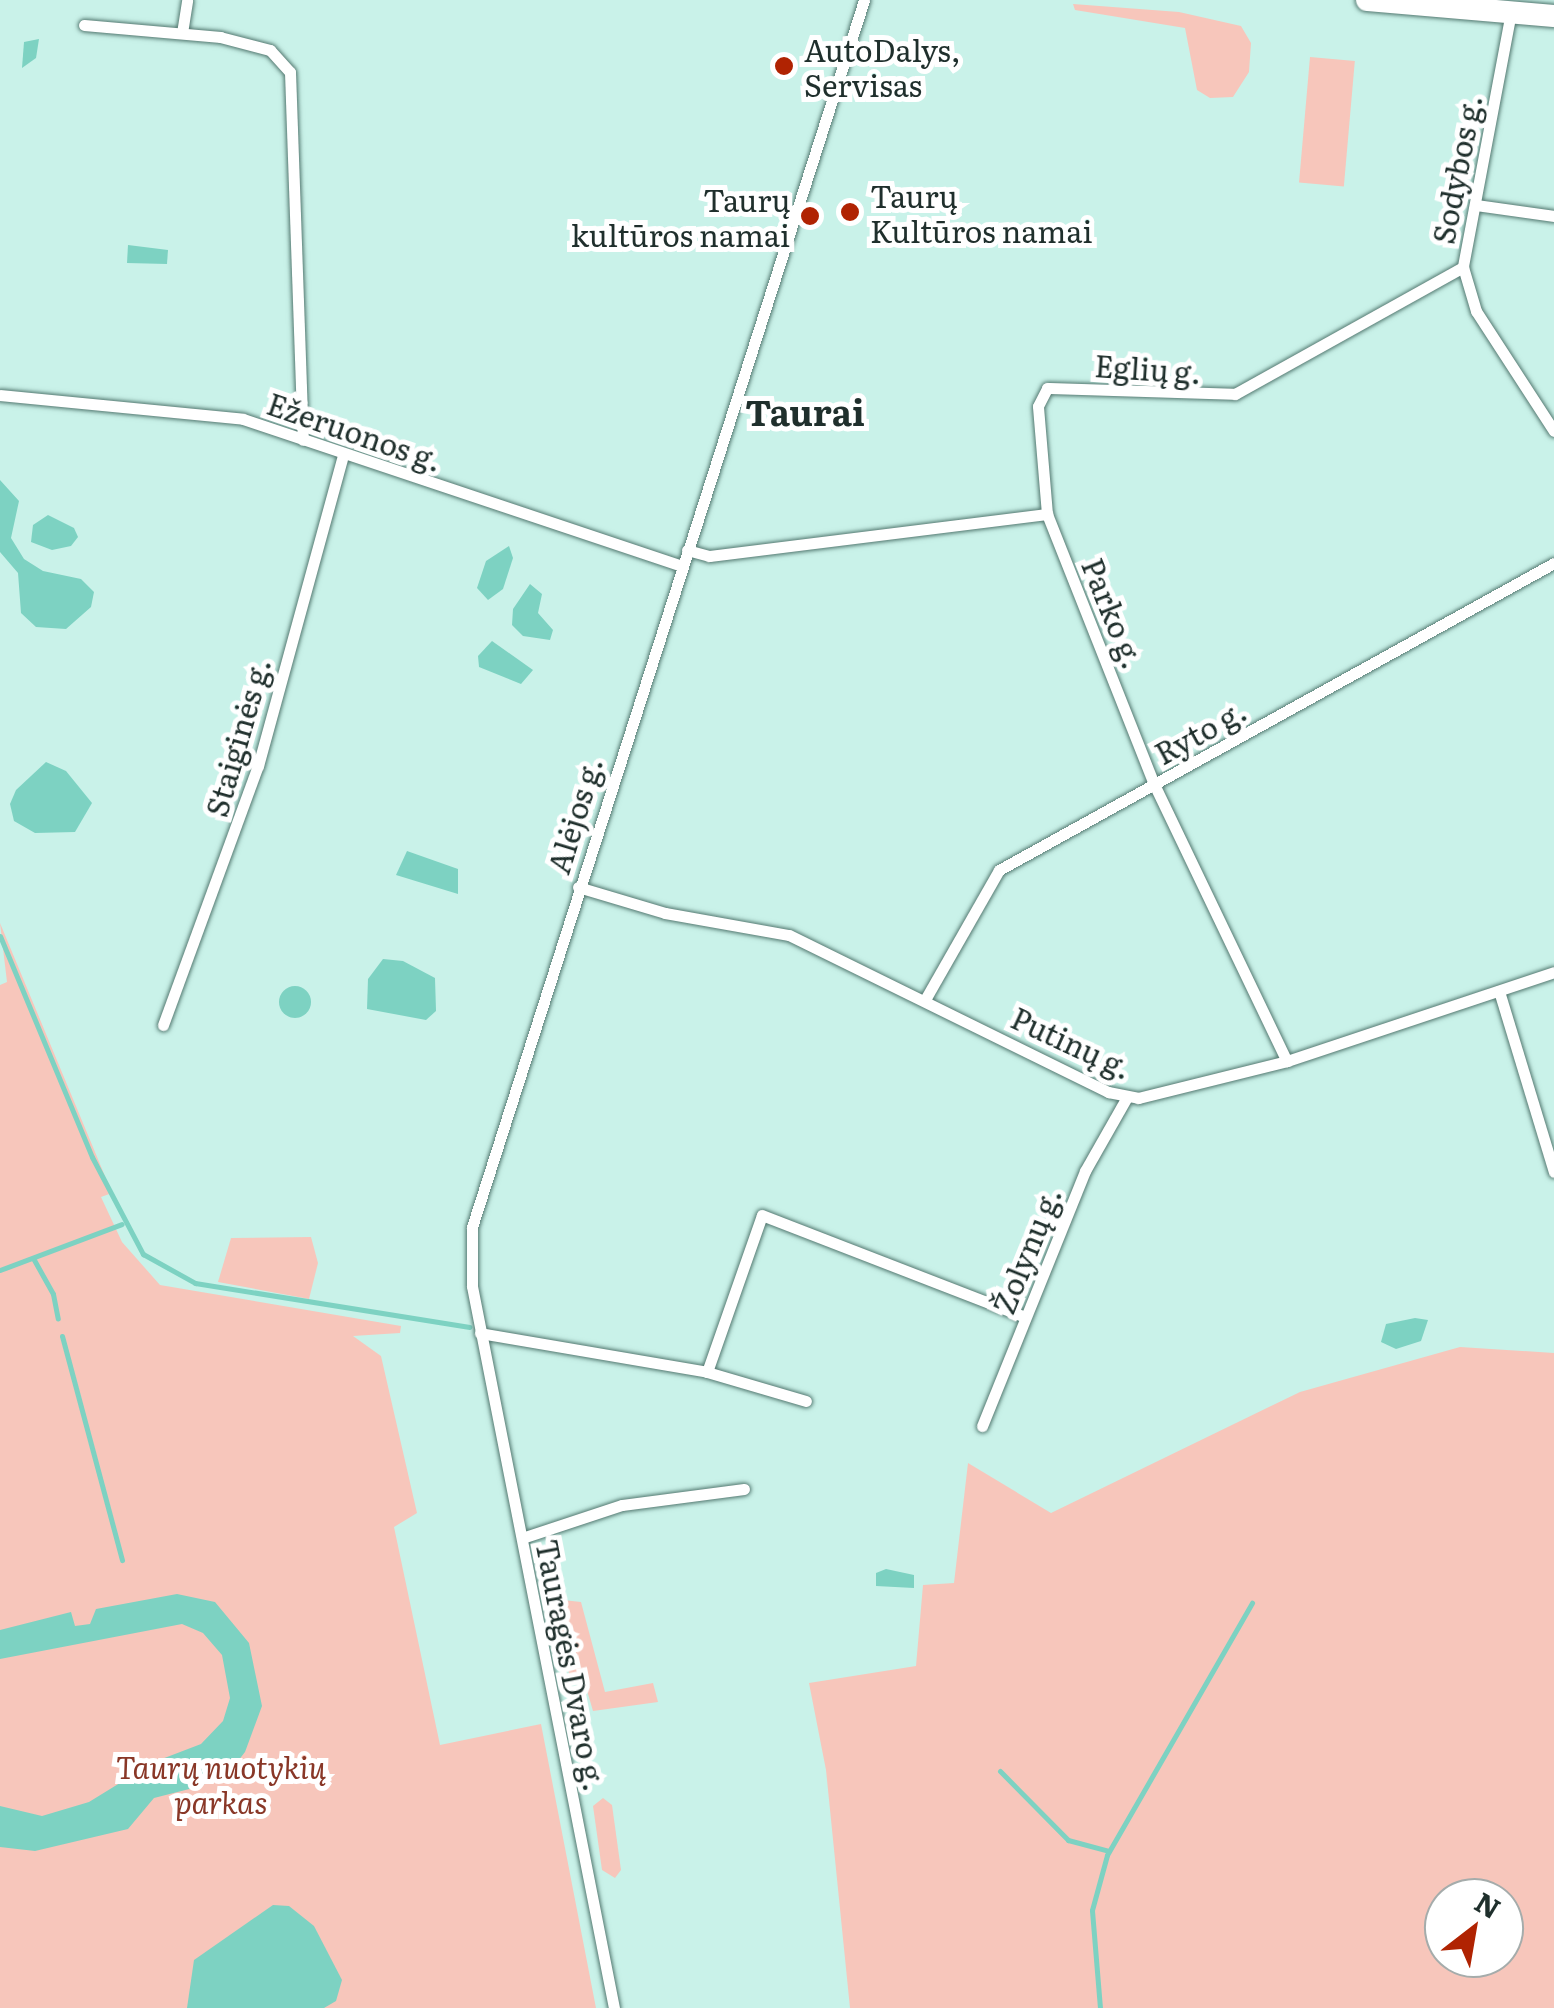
<!DOCTYPE html>
<meta charset="utf-8">
<style>
body{margin:0}
#map{position:relative;width:1554px;height:2008px;overflow:hidden;background:#c9f2e9;font-family:Literata,serif}
div>[style]{position:absolute}
[style*='--x']{left:calc(var(--x)*1px);top:calc(var(--y)*1px);width:calc(var(--w)*1px);rotate:calc(var(--a)*1deg)}
.green>*{inset:0;background:#f7c6bb;transform-origin:0 0}
.water>*{inset:0;background:#7dd2c2}
.round{border-radius:50%}
.stream>*{height:5px;margin:-2.5px;padding:0 2.5px;transform-origin:2.5px;border-radius:2.5px;background:#7dd2c2}
.roads{filter:drop-shadow(0 0 2px #547971) drop-shadow(0 0 2px #547971)}
.street>*{height:11px;margin:-5.5px;padding:0 5.5px;transform-origin:5.5px;border-radius:5.5px;background:#fff}
.highway>*{height:22px;margin:-11px;padding:0 11px;transform-origin:11px;border-radius:11px;background:#fff}
.dots>*{width:28px;height:28px;translate:-50% -50%;box-sizing:border-box;border:5px solid #fff;border-radius:50%}
span{translate:-50% -50%;white-space:nowrap;text-align:center;line-height:1.15;-webkit-text-stroke:10px #fff;paint-order:stroke}
.poi-label{font-size:30px;color:#1f2f2c}
.left{translate:0 -50%;text-align:left}
.right{translate:-100% -50%;text-align:right}
.street-label{font-size:30px;color:#1f2f2c}
.park-label{font-size:30px;color:#893727;font-style:italic}
.quarter-label{font-size:35px;color:#1f2f2c;font-weight:700}
.north{position:absolute;left:1424px;top:1878px;width:100px;height:100px;box-sizing:border-box;background:#fff;border:2px solid #a5acab;border-radius:50%;rotate:31deg;font-size:28px;font-weight:700;line-height:40px;text-align:center;color:#1f2f2c}
.north::after{content:'';display:block;margin:auto;width:35px;height:45px;background:#b02302;clip-path:polygon(50% 0,100% 100%,50% 72%,0 100%)}
</style>
<div id="map">
<div class="green">
<i style="clip-path:polygon(1073px 4px,1179px 12px,1241px 26px,1251px 43px,1249px 72px,1233px 97px,1210px 98px,1197px 90px,1185px 28px,1075px 10px)"></i>
<i style="left:1310px;top:57px;width:45px;height:126px;rotate:5deg"></i>
<i style="clip-path:polygon(0 923px,112px 1193px,101px 1197px,122px 1242px,160px 1285px,401px 1326px,400px 1333px,353px 1336px,381px 1356px,417px 1513px,394px 1527px,440px 1745px,541px 1724px,596px 2008px,0 2008px,0 985px,7px 982px)"></i>
<i style="clip-path:polygon(311px 1237px,318px 1263px,309px 1299px,218px 1282px,231px 1238px)"></i>
<i style="clip-path:polygon(evenodd,1460px 1347px,1554px 1353px,1554px 2008px,850px 2008px,826px 1770px,809px 1683px,916px 1666px,923px 1585px,954px 1583px,968px 1463px,1051px 1513px,1300px 1392px,1460px 1347px,1504px 1898px,1504px 1958px,1444px 1958px,1444px 1898px,1504px 1898px)"></i>
<i style="clip-path:polygon(563px 1600px,581px 1602px,605px 1692px,653px 1683px,658px 1702px,593px 1711px,586px 1687px,570px 1678px,554px 1605px)"></i>
<i style="clip-path:polygon(603px 1798px,612px 1805px,621px 1870px,615px 1878px,602px 1870px,593px 1806px)"></i>
</div>
<div class="water">
<i style="clip-path:polygon(39px 39px,36px 58px,22px 68px,24px 42px)"></i>
<i style="clip-path:polygon(128px 245px,168px 250px,167px 264px,127px 263px)"></i>
<i style="clip-path:polygon(0 480px,19px 501px,11px 538px,24px 559px,43px 571px,81px 579px,94px 592px,91px 607px,66px 629px,36px 627px,21px 613px,18px 573px,0 552px)"></i>
<i style="clip-path:polygon(48px 515px,74px 528px,78px 537px,71px 546px,52px 550px,31px 542px,33px 525px)"></i>
<i style="clip-path:polygon(509px 546px,513px 558px,503px 589px,488px 600px,477px 588px,486px 561px)"></i>
<i style="clip-path:polygon(530px 584px,542px 594px,538px 613px,553px 630px,550px 640px,523px 636px,512px 625px,513px 609px)"></i>
<i style="clip-path:polygon(492px 641px,533px 670px,521px 684px,479px 667px,478px 656px)"></i>
<i style="clip-path:polygon(46px 762px,66px 771px,92px 803px,75px 832px,35px 833px,14px 821px,10px 804px,16px 790px)"></i>
<i style="clip-path:polygon(407px 851px,458px 869px,458px 894px,396px 875px)"></i>
<i style="clip-path:polygon(383px 959px,403px 961px,435px 978px,436px 1011px,426px 1020px,367px 1009px,368px 979px)"></i>
<i class="round" style="left:279px;top:986px;width:32px;height:32px"></i>
<i style="clip-path:polygon(1415px 1318px,1428px 1320px,1421px 1341px,1396px 1349px,1381px 1342px,1386px 1324px)"></i>
<i style="clip-path:polygon(886px 1569px,914px 1575px,914px 1588px,876px 1586px,876px 1573px)"></i>
<i style="clip-path:polygon(177px 1594px,215px 1602px,249px 1643px,262px 1706px,245px 1752px,231px 1770px,201px 1786px,154px 1798px,128px 1829px,35px 1851px,0 1847px,0 1806px,42px 1816px,89px 1802px,154px 1762px,201px 1744px,223px 1721px,230px 1698px,222px 1655px,203px 1633px,182px 1624px,0 1659px,0 1630px,71px 1612px,75px 1626px,90px 1624px,96px 1609px)"></i>
<i style="clip-path:polygon(273px 1905px,289px 1906px,314px 1926px,342px 1980px,336px 2001px,324px 2008px,187px 2008px,194px 1960px)"></i>
</div>
<div class="stream">
<i style="--x:0;--y:936;--w:239;--a:67.4"></i>
<i style="--x:92;--y:1157;--w:110;--a:62.3"></i>
<i style="--x:143;--y:1254;--w:60;--a:29.1"></i>
<i style="--x:195;--y:1283;--w:278;--a:9.1"></i>
<i style="--x:33;--y:1258;--w:41;--a:60.9"></i>
<i style="--x:53;--y:1294;--w:25;--a:79"></i>
<i style="--x:0;--y:1270;--w:130;--a:-20.7"></i>
<i style="--x:62;--y:1336;--w:232;--a:75"></i>
<i style="--x:1000;--y:1771;--w:97;--a:45.4"></i>
<i style="--x:1068;--y:1840;--w:42;--a:15"></i>
<i style="--x:1100;--y:2008;--w:98;--a:-94.7"></i>
<i style="--x:1092;--y:1910;--w:57;--a:-74.7"></i>
<i style="--x:1107;--y:1855;--w:291;--a:-60.1"></i>
</div>
<div class="roads">
<div class="street">
<i style="--x:1511;--y:12;--w:259;--a:100.7"></i>
<i style="--x:1463;--y:267;--w:46;--a:73.5"></i>
<i style="--x:1476;--y:311;--w:143;--a:57"></i>
<i style="--x:84;--y:25;--w:137;--a:5"></i>
<i style="--x:220;--y:37;--w:52;--a:14.6"></i>
<i style="--x:270;--y:50;--w:30;--a:48"></i>
<i style="--x:290;--y:72;--w:368;--a:88"></i>
<i style="--x:182;--y:33;--w:33;--a:-81"></i>
<i style="--x:1476;--y:205;--w:79;--a:8"></i>
<i style="--x:0;--y:395;--w:244;--a:5.6"></i>
<i style="--x:243;--y:419;--w:463;--a:18.5"></i>
<i style="--x:1047;--y:514;--w:108;--a:-94.8"></i>
<i style="--x:1038;--y:406;--w:20;--a:-63"></i>
<i style="--x:1047;--y:388;--w:188;--a:1.8"></i>
<i style="--x:1235;--y:394;--w:261;--a:-29.1"></i>
<i style="--x:687;--y:550;--w:23;--a:15"></i>
<i style="--x:709;--y:556;--w:341;--a:-7.1"></i>
<i style="--x:1047;--y:514;--w:290;--a:68.4"></i>
<i style="--x:1154;--y:784;--w:307;--a:64.4"></i>
<i style="--x:578;--y:887;--w:91;--a:16.6"></i>
<i style="--x:665;--y:913;--w:126;--a:10.1"></i>
<i style="--x:789;--y:935;--w:356;--a:26.2"></i>
<i style="--x:1108;--y:1092;--w:31;--a:11"></i>
<i style="--x:1138;--y:1098;--w:154;--a:-13.9"></i>
<i style="--x:1287;--y:1061;--w:281;--a:-18.4"></i>
<i style="--x:1499;--y:991;--w:189;--a:73.1"></i>
<i style="--x:926;--y:998;--w:147;--a:-60.3"></i>
<i style="--x:999;--y:870;--w:634;--a:-28.95"></i>
<i style="--x:163;--y:1025;--w:276;--a:-69.9"></i>
<i style="--x:258;--y:766;--w:321;--a:-74.7"></i>
<i style="--x:480;--y:1333;--w:230;--a:9.7"></i>
<i style="--x:707;--y:1372;--w:103;--a:16.3"></i>
<i style="--x:707;--y:1372;--w:166;--a:-70.7"></i>
<i style="--x:762;--y:1215;--w:282;--a:21.2"></i>
<i style="--x:982;--y:1426;--w:275;--a:-68"></i>
<i style="--x:1085;--y:1171;--w:85;--a:-60.4"></i>
<i style="--x:522;--y:1538;--w:105;--a:-18.3"></i>
<i style="--x:622;--y:1505;--w:123;--a:-7.5"></i>
<i style="--x:614;--y:2008;--w:736;--a:-101.13"></i>
<i style="--x:472;--y:1286;--w:59;--a:-90"></i>
<i style="--x:472;--y:1227;--w:1288;--a:-72.28"></i>
</div>
<div class="highway">
<i style="--x:1367;--y:0;--w:188;--a:4.9"></i>
</div>
</div>
<div class="dots">
<i style="left:784px;top:66px;background:#b02302"></i>
<i style="left:850px;top:212px;background:#b02302"></i>
<i style="left:810px;top:216px;background:#b02302"></i>
</div>
<div class="poi-label">
<span class="left" style="left:804px;top:66px">AutoDalys,<br>Servisas</span>
<span class="left" style="left:870px;top:212px">Taurų<br>Kultūros namai</span>
<span class="right" style="left:790px;top:216px">Taurų<br>kultūros namai</span>
</div>
<div class="street-label">
<span style="left:1456px;top:169px;rotate:-79deg">Sodybos g.</span>
<span style="left:1148px;top:368px;rotate:4deg">Eglių g.</span>
<span style="left:355px;top:431px;rotate:19deg">Ežeruonos g.</span>
<span style="left:1114px;top:613px;rotate:68deg">Parko g.</span>
<span style="left:1200px;top:731px;rotate:-29deg">Ryto g.</span>
<span style="left:237px;top:737px;rotate:-74deg">Staiginės g.</span>
<span style="left:574px;top:815px;rotate:-73deg">Alėjos g.</span>
<span style="left:1072px;top:1042px;rotate:25deg">Putinų g.</span>
<span style="left:1026px;top:1250px;rotate:-68deg">Žolynų g.</span>
<span style="left:572px;top:1665px;rotate:79deg">Tauragės Dvaro g.</span>
</div>
<div class="park-label">
<span style="left:221px;top:1783px">Taurų nuotykių<br>parkas</span>
</div>
<div class="quarter-label">
<span style="left:805px;top:411px">Taurai</span>
</div>
<div class="north">N</div>
</div>
